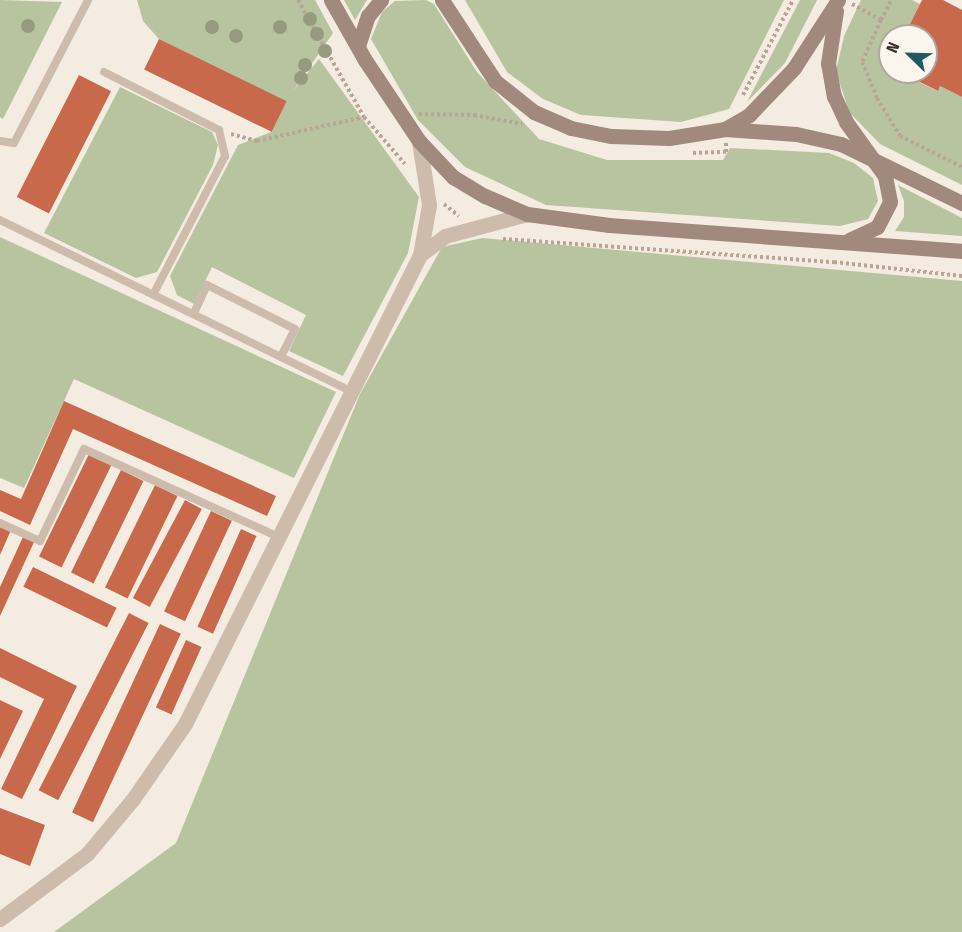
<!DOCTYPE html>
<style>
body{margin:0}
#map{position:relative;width:962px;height:932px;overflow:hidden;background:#f4ebe1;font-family:"Fira Sans Condensed",sans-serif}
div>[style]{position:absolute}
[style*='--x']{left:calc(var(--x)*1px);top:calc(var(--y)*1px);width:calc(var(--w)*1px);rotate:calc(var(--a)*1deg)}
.green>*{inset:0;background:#b8c4a0}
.building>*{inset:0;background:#c8694b;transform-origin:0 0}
.path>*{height:4px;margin-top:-2px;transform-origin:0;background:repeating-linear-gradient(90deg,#b9a596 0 3px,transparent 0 6px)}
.lane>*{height:8px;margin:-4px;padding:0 4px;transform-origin:4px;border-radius:4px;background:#cdbbac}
.street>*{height:15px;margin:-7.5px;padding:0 7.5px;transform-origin:7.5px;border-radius:7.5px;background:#cdbbac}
.secondary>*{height:15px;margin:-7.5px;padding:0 7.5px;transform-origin:7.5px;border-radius:7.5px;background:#a18a7d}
.trees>*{width:14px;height:14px;margin:-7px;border-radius:50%;background:#969b7f}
span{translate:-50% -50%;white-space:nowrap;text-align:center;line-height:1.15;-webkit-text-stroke:4.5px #fbf5ee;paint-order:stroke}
.north{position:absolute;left:878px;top:24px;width:60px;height:60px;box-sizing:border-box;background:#fbf5ee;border:2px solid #aea6a0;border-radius:50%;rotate:293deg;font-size:16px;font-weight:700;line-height:24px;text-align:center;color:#3b302b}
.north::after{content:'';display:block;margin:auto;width:21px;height:27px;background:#1f5a5e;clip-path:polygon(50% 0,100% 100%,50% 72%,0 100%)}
</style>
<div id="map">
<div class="green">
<i style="clip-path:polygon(0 0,62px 2px,3px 119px,0 117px)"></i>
<i style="clip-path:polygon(137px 0,315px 0,333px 33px,293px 91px,319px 59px,419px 197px,408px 253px,343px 376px,289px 351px,306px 315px,212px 267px,194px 304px,177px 295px,170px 276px,238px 145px,271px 132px,286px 102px,159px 39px,143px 21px)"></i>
<i style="clip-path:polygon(344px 0,367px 0,355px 20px)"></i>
<i style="clip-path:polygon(426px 0,434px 4px,477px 72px,539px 139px,607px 160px,723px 160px,730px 148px,829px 153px,854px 163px,873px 178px,878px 201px,868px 219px,840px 226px,546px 205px,465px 167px,418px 120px,371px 39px,382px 12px,395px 1px)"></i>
<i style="clip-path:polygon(465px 0,784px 0,729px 109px,681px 122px,581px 115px,543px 99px,507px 72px)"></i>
<i style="clip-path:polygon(800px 0,817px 0,785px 63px,747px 102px)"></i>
<i style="clip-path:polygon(861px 0,912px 0,920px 4px,904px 36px,890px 36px,890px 72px,900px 72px,937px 91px,940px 86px,962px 97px,962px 185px,880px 144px,849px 112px,836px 71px,844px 36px)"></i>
<i style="clip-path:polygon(120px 87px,212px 132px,218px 145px,213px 165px,157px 272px,136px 278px,44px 233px)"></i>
<i style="clip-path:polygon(898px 185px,962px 218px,962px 236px,895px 231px,904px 217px,904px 201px)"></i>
<i style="clip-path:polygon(0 237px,336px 392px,294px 478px,74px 379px,24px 488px,0 478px)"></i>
<i style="clip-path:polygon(482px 238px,962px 281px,962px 932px,54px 932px,176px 843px,360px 394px,442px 247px)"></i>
</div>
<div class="building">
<i style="clip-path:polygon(922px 0,943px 0,962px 10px,962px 97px,940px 86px,938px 91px,900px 72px,926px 72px,926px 36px,904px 36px)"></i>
<i style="left:159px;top:39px;width:142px;height:34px;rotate:26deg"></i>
<i style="left:79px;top:75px;width:36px;height:137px;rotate:27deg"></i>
<i style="clip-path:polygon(64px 401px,276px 496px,267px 516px,73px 429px,30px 525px,0 511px,0 490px,21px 499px)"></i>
<i style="left:89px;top:454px;width:25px;height:114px;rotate:26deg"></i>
<i style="left:121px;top:470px;width:25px;height:114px;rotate:26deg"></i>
<i style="left:155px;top:485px;width:25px;height:114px;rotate:26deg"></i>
<i style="left:185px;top:500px;width:19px;height:111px;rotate:28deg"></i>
<i style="left:211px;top:511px;width:23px;height:111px;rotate:25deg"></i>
<i style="clip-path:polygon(0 525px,11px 530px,0 555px)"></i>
<i style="left:241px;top:529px;width:17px;height:107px;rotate:24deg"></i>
<i style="clip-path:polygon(23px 537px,34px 542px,0 616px,0 587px)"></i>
<i style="left:33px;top:567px;width:93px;height:22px;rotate:26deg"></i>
<i style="left:129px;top:613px;width:22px;height:199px;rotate:27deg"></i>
<i style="left:160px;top:624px;width:23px;height:208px;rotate:25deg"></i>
<i style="left:186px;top:640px;width:17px;height:74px;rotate:24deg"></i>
<i style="clip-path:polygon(0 648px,77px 686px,22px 799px,1px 789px,44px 699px,0 677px)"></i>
<i style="clip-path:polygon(0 700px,23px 711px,0 759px)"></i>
<i style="clip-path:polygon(0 808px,45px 825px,30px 866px,0 854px)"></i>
</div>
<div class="path">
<i style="--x:298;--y:0;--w:134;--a:60.6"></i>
<i style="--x:364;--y:117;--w:62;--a:48.9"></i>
<i style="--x:852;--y:4;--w:33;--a:29"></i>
<i style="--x:881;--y:20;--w:22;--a:-63"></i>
<i style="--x:881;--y:20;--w:46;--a:114.3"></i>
<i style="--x:862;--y:62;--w:39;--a:67"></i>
<i style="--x:877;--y:98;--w:44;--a:58.8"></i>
<i style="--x:900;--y:136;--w:69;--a:26.6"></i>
<i style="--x:743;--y:95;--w:107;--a:-62.2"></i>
<i style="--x:419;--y:114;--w:55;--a:1"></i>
<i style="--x:474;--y:115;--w:49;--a:10.6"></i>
<i style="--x:231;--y:134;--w:27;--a:15"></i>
<i style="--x:257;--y:141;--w:110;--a:-12.6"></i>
<i style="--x:693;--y:153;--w:33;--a:-2"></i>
<i style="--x:726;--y:152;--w:9;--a:-90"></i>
<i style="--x:444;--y:204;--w:19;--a:39"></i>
<i style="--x:503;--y:239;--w:332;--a:4"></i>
<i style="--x:834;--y:262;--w:129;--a:6.2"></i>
</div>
<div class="lane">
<i style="--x:104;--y:72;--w:129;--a:26.8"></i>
<i style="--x:219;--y:130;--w:27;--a:77"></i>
<i style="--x:225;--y:156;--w:154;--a:117.4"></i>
<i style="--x:0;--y:141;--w:14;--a:8"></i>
<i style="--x:14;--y:143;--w:161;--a:-62.6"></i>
<i style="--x:0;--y:220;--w:388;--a:26"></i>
<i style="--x:194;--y:313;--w:31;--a:-65"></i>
<i style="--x:207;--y:285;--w:98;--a:26.6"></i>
<i style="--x:295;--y:329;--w:31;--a:117"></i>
<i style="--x:0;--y:523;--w:44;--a:24.2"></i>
<i style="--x:40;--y:541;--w:102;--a:-64.4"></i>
<i style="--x:84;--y:449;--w:214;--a:24.3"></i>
</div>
<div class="street">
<i style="--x:420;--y:255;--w:31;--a:-37"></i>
<i style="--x:445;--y:236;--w:85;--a:-15"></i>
<i style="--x:0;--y:919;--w:109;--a:-36.8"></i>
<i style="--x:87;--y:854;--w:72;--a:-50.1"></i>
<i style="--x:133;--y:799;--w:91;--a:-55.3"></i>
<i style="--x:185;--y:724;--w:525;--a:-63.39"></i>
<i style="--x:420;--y:255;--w:51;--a:-79.8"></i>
<i style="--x:429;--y:205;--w:65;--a:-98.9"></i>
</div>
<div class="secondary">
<i style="--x:331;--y:0;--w:69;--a:60.5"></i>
<i style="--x:365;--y:60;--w:97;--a:56.3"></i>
<i style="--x:419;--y:141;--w:50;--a:46.6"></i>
<i style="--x:453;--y:177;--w:37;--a:31"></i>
<i style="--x:485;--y:196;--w:46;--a:23.2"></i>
<i style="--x:527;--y:214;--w:83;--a:7.6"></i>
<i style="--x:609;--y:225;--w:354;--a:4.2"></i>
<i style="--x:442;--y:0;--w:97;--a:56.8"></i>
<i style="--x:495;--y:81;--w:50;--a:38.5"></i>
<i style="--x:534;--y:112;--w:40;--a:23.4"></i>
<i style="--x:571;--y:128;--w:41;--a:11.3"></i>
<i style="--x:611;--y:136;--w:58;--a:2"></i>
<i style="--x:669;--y:138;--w:57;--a:-9.1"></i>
<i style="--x:725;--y:129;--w:28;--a:-30"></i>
<i style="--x:749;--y:115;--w:65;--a:-46.2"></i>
<i style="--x:794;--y:68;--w:81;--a:-57.1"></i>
<i style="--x:836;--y:11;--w:53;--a:98.7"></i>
<i style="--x:828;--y:63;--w:34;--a:80"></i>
<i style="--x:834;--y:96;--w:29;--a:65"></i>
<i style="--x:846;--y:122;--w:67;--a:54.2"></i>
<i style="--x:885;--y:176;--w:26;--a:79"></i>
<i style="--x:890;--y:202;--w:28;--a:117"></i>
<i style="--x:877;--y:227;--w:31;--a:155"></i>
<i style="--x:358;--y:46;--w:32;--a:-72"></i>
<i style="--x:368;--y:16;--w:21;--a:-51"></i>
<i style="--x:725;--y:129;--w:71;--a:4"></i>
<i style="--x:796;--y:134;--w:46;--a:12.5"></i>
<i style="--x:841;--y:144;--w:135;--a:26"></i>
</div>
<div class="trees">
<i style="left:310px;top:19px"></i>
<i style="left:28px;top:26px"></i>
<i style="left:212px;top:27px"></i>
<i style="left:280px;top:27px"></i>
<i style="left:317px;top:34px"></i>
<i style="left:236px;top:36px"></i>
<i style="left:325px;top:51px"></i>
<i style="left:305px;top:65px"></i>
<i style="left:301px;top:78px"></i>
</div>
<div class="north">N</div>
</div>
